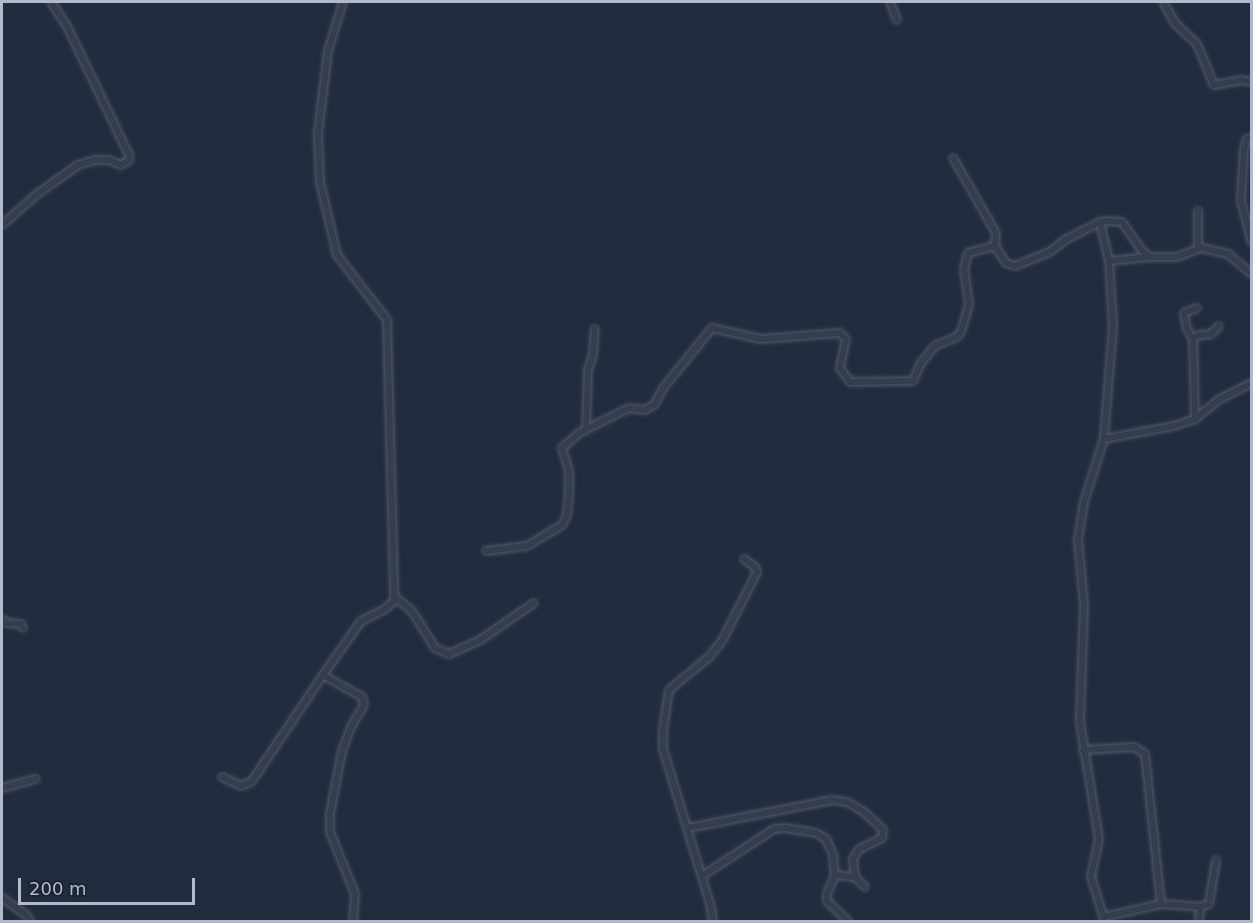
<!DOCTYPE html>
<style>
body{margin:0}
#map{position:relative;width:1253px;height:923px;overflow:hidden;background:#212c3f;font-family:"DejaVu Sans",sans-serif}
div>[style]{position:absolute}
[style*='--x']{left:calc(var(--x)*1px);top:calc(var(--y)*1px);width:calc(var(--w)*1px);rotate:calc(var(--a)*1deg)}
.roads{filter:drop-shadow(0 0 2px #515969) drop-shadow(0 0 2px #515969)}
.street>*{height:6px;margin:-3px;padding:0 3px;transform-origin:3px;border-radius:3px;background:#363e4e}
span{translate:-50% -50%;white-space:nowrap;text-align:center;line-height:1.15;-webkit-text-stroke:4.5px #1b2333;paint-order:stroke}
.frame{position:absolute;inset:0;border:3px solid #b1b9ca;pointer-events:none}
.scale{position:absolute;left:18px;top:878px;width:177px;height:27px;box-sizing:border-box;border:3px solid #b1b9ca;border-top:0;padding-left:8px;font-size:18px;line-height:21px;white-space:nowrap;color:#b1b9ca;-webkit-text-stroke:4px #1b2333;paint-order:stroke}
</style>
<div id="map">
<div class="roads">
<div class="street">
<i style="--x:343;--y:2;--w:51;--a:107"></i>
<i style="--x:328;--y:51;--w:84;--a:96.9"></i>
<i style="--x:318;--y:134;--w:48;--a:87.6"></i>
<i style="--x:320;--y:182;--w:75;--a:76.9"></i>
<i style="--x:337;--y:255;--w:82;--a:52.4"></i>
<i style="--x:387;--y:320;--w:276;--a:88.5"></i>
<i style="--x:394;--y:596;--w:5;--a:90"></i>
<i style="--x:394;--y:601;--w:12;--a:138"></i>
<i style="--x:385;--y:609;--w:27;--a:153"></i>
<i style="--x:361;--y:621;--w:66;--a:125.1"></i>
<i style="--x:323;--y:675;--w:45;--a:29.4"></i>
<i style="--x:362;--y:697;--w:8;--a:76"></i>
<i style="--x:364;--y:705;--w:23;--a:121"></i>
<i style="--x:352;--y:725;--w:28;--a:111"></i>
<i style="--x:342;--y:751;--w:64;--a:100.8"></i>
<i style="--x:330;--y:814;--w:18;--a:90"></i>
<i style="--x:330;--y:832;--w:67;--a:68"></i>
<i style="--x:355;--y:894;--w:28;--a:94"></i>
<i style="--x:890;--y:2;--w:19;--a:69"></i>
<i style="--x:1163;--y:2;--w:24;--a:60"></i>
<i style="--x:1175;--y:23;--w:30;--a:44"></i>
<i style="--x:1197;--y:44;--w:44;--a:67.5"></i>
<i style="--x:1214;--y:85;--w:27;--a:-10"></i>
<i style="--x:1241;--y:80;--w:11;--a:10"></i>
<i style="--x:1252;--y:138;--w:5;--a:169"></i>
<i style="--x:1247;--y:139;--w:10;--a:107"></i>
<i style="--x:1244;--y:149;--w:52;--a:93.3"></i>
<i style="--x:1241;--y:201;--w:43;--a:75.3"></i>
<i style="--x:1198;--y:211;--w:36;--a:90"></i>
<i style="--x:1198;--y:247;--w:31;--a:13"></i>
<i style="--x:1228;--y:254;--w:31;--a:40"></i>
<i style="--x:1100;--y:222;--w:40;--a:77"></i>
<i style="--x:1109;--y:261;--w:65;--a:86.5"></i>
<i style="--x:1113;--y:326;--w:113;--a:94.6"></i>
<i style="--x:1104;--y:439;--w:66;--a:107.6"></i>
<i style="--x:1084;--y:502;--w:37;--a:99"></i>
<i style="--x:1078;--y:539;--w:66;--a:84.8"></i>
<i style="--x:1084;--y:605;--w:117;--a:92"></i>
<i style="--x:1080;--y:722;--w:119;--a:80.8"></i>
<i style="--x:1099;--y:839;--w:38;--a:102"></i>
<i style="--x:1091;--y:876;--w:48;--a:73.1"></i>
<i style="--x:2;--y:225;--w:45;--a:-41.4"></i>
<i style="--x:36;--y:195;--w:52;--a:-35.5"></i>
<i style="--x:78;--y:165;--w:17;--a:-17"></i>
<i style="--x:94;--y:160;--w:15;--a:0"></i>
<i style="--x:109;--y:160;--w:13;--a:23"></i>
<i style="--x:121;--y:165;--w:9;--a:-32"></i>
<i style="--x:129;--y:160;--w:5;--a:-90"></i>
<i style="--x:129;--y:155;--w:141;--a:-115.7"></i>
<i style="--x:68;--y:28;--w:31;--a:-123"></i>
<i style="--x:995;--y:246;--w:20;--a:57"></i>
<i style="--x:1006;--y:263;--w:9;--a:18"></i>
<i style="--x:1015;--y:266;--w:35;--a:-22"></i>
<i style="--x:1048;--y:253;--w:21;--a:-37"></i>
<i style="--x:1065;--y:240;--w:39;--a:-27"></i>
<i style="--x:1100;--y:222;--w:9;--a:-6"></i>
<i style="--x:1109;--y:221;--w:13;--a:4"></i>
<i style="--x:1122;--y:222;--w:38;--a:55"></i>
<i style="--x:1144;--y:253;--w:7;--a:34"></i>
<i style="--x:1150;--y:257;--w:27;--a:0"></i>
<i style="--x:1177;--y:257;--w:25;--a:-21"></i>
<i style="--x:1109;--y:261;--w:40;--a:-5.7"></i>
<i style="--x:1193;--y:339;--w:12;--a:-121"></i>
<i style="--x:1187;--y:329;--w:16;--a:-101"></i>
<i style="--x:1184;--y:313;--w:14;--a:-21"></i>
<i style="--x:1195;--y:419;--w:32;--a:-39"></i>
<i style="--x:1220;--y:399;--w:36;--a:-27"></i>
<i style="--x:586;--y:430;--w:60;--a:-88.1"></i>
<i style="--x:588;--y:370;--w:16;--a:-72"></i>
<i style="--x:593;--y:355;--w:26;--a:-86"></i>
<i style="--x:1104;--y:439;--w:71;--a:-10.5"></i>
<i style="--x:1174;--y:426;--w:22;--a:-18"></i>
<i style="--x:1195;--y:419;--w:80;--a:-91.4"></i>
<i style="--x:1193;--y:339;--w:7;--a:-34"></i>
<i style="--x:1199;--y:335;--w:12;--a:-5"></i>
<i style="--x:1211;--y:334;--w:11;--a:-45"></i>
<i style="--x:486;--y:551;--w:41;--a:-7"></i>
<i style="--x:527;--y:546;--w:41;--a:-31"></i>
<i style="--x:562;--y:525;--w:11;--a:-63"></i>
<i style="--x:567;--y:515;--w:22;--a:-85"></i>
<i style="--x:569;--y:493;--w:22;--a:-90"></i>
<i style="--x:569;--y:471;--w:24;--a:-107"></i>
<i style="--x:562;--y:448;--w:23;--a:-41"></i>
<i style="--x:579;--y:433;--w:56;--a:-26.6"></i>
<i style="--x:629;--y:408;--w:16;--a:7"></i>
<i style="--x:645;--y:410;--w:10;--a:-29"></i>
<i style="--x:654;--y:405;--w:21;--a:-61"></i>
<i style="--x:664;--y:387;--w:76;--a:-50.9"></i>
<i style="--x:712;--y:328;--w:50;--a:12.7"></i>
<i style="--x:761;--y:339;--w:79;--a:-4.3"></i>
<i style="--x:840;--y:333;--w:8;--a:45"></i>
<i style="--x:846;--y:339;--w:30;--a:102"></i>
<i style="--x:840;--y:368;--w:17;--a:54"></i>
<i style="--x:850;--y:382;--w:63;--a:-0.9"></i>
<i style="--x:913;--y:381;--w:20;--a:-66"></i>
<i style="--x:921;--y:363;--w:22;--a:-51"></i>
<i style="--x:935;--y:346;--w:25;--a:-23"></i>
<i style="--x:958;--y:336;--w:5;--a:-53"></i>
<i style="--x:961;--y:332;--w:29;--a:-74"></i>
<i style="--x:969;--y:304;--w:34;--a:-98"></i>
<i style="--x:964;--y:270;--w:17;--a:-77"></i>
<i style="--x:968;--y:253;--w:28;--a:-15"></i>
<i style="--x:995;--y:246;--w:13;--a:-86"></i>
<i style="--x:996;--y:233;--w:86;--a:-119.8"></i>
<i style="--x:394;--y:596;--w:23;--a:40"></i>
<i style="--x:412;--y:611;--w:44;--a:58.1"></i>
<i style="--x:435;--y:648;--w:15;--a:23"></i>
<i style="--x:449;--y:654;--w:34;--a:-24"></i>
<i style="--x:480;--y:640;--w:65;--a:-34.4"></i>
<i style="--x:2;--y:619;--w:6;--a:39"></i>
<i style="--x:7;--y:623;--w:14;--a:4"></i>
<i style="--x:21;--y:624;--w:4;--a:63"></i>
<i style="--x:1083;--y:750;--w:51;--a:-3.4"></i>
<i style="--x:1134;--y:747;--w:13;--a:32"></i>
<i style="--x:1145;--y:754;--w:151;--a:83.9"></i>
<i style="--x:222;--y:777;--w:21;--a:25"></i>
<i style="--x:241;--y:786;--w:12;--a:-24"></i>
<i style="--x:252;--y:781;--w:128;--a:-56.2"></i>
<i style="--x:2;--y:788;--w:35;--a:-15"></i>
<i style="--x:688;--y:828;--w:147;--a:-11"></i>
<i style="--x:832;--y:800;--w:15;--a:8"></i>
<i style="--x:847;--y:802;--w:20;--a:30"></i>
<i style="--x:864;--y:812;--w:26;--a:43"></i>
<i style="--x:883;--y:830;--w:8;--a:97"></i>
<i style="--x:882;--y:838;--w:25;--a:154"></i>
<i style="--x:859;--y:849;--w:12;--a:121"></i>
<i style="--x:853;--y:859;--w:18;--a:84"></i>
<i style="--x:855;--y:877;--w:14;--a:45"></i>
<i style="--x:835;--y:875;--w:20;--a:6"></i>
<i style="--x:702;--y:876;--w:86;--a:-33.1"></i>
<i style="--x:774;--y:829;--w:11;--a:-5"></i>
<i style="--x:785;--y:828;--w:31;--a:9"></i>
<i style="--x:816;--y:833;--w:12;--a:31"></i>
<i style="--x:826;--y:839;--w:17;--a:65"></i>
<i style="--x:833;--y:854;--w:21;--a:85"></i>
<i style="--x:835;--y:875;--w:21;--a:113"></i>
<i style="--x:827;--y:894;--w:7;--a:90"></i>
<i style="--x:827;--y:901;--w:30;--a:44"></i>
<i style="--x:2;--y:898;--w:28;--a:35"></i>
<i style="--x:25;--y:914;--w:10;--a:53"></i>
<i style="--x:1104;--y:917;--w:58;--a:-12.8"></i>
<i style="--x:1161;--y:904;--w:39;--a:4"></i>
<i style="--x:1200;--y:907;--w:9;--a:-18"></i>
<i style="--x:1209;--y:904;--w:44;--a:-80.8"></i>
<i style="--x:713;--y:922;--w:15;--a:-98"></i>
<i style="--x:711;--y:907;--w:165;--a:-106.9"></i>
<i style="--x:663;--y:749;--w:19;--a:-90"></i>
<i style="--x:663;--y:730;--w:40;--a:-81.5"></i>
<i style="--x:669;--y:690;--w:52;--a:-39.5"></i>
<i style="--x:709;--y:657;--w:21;--a:-51"></i>
<i style="--x:722;--y:641;--w:77;--a:-63.1"></i>
<i style="--x:757;--y:572;--w:4;--a:-104"></i>
<i style="--x:756;--y:568;--w:15;--a:-143"></i>
<i style="--x:1199;--y:922;--w:15;--a:-86"></i>
</div>
</div>
<div class="frame"></div>
<div class="scale">200 m</div>
</div>
